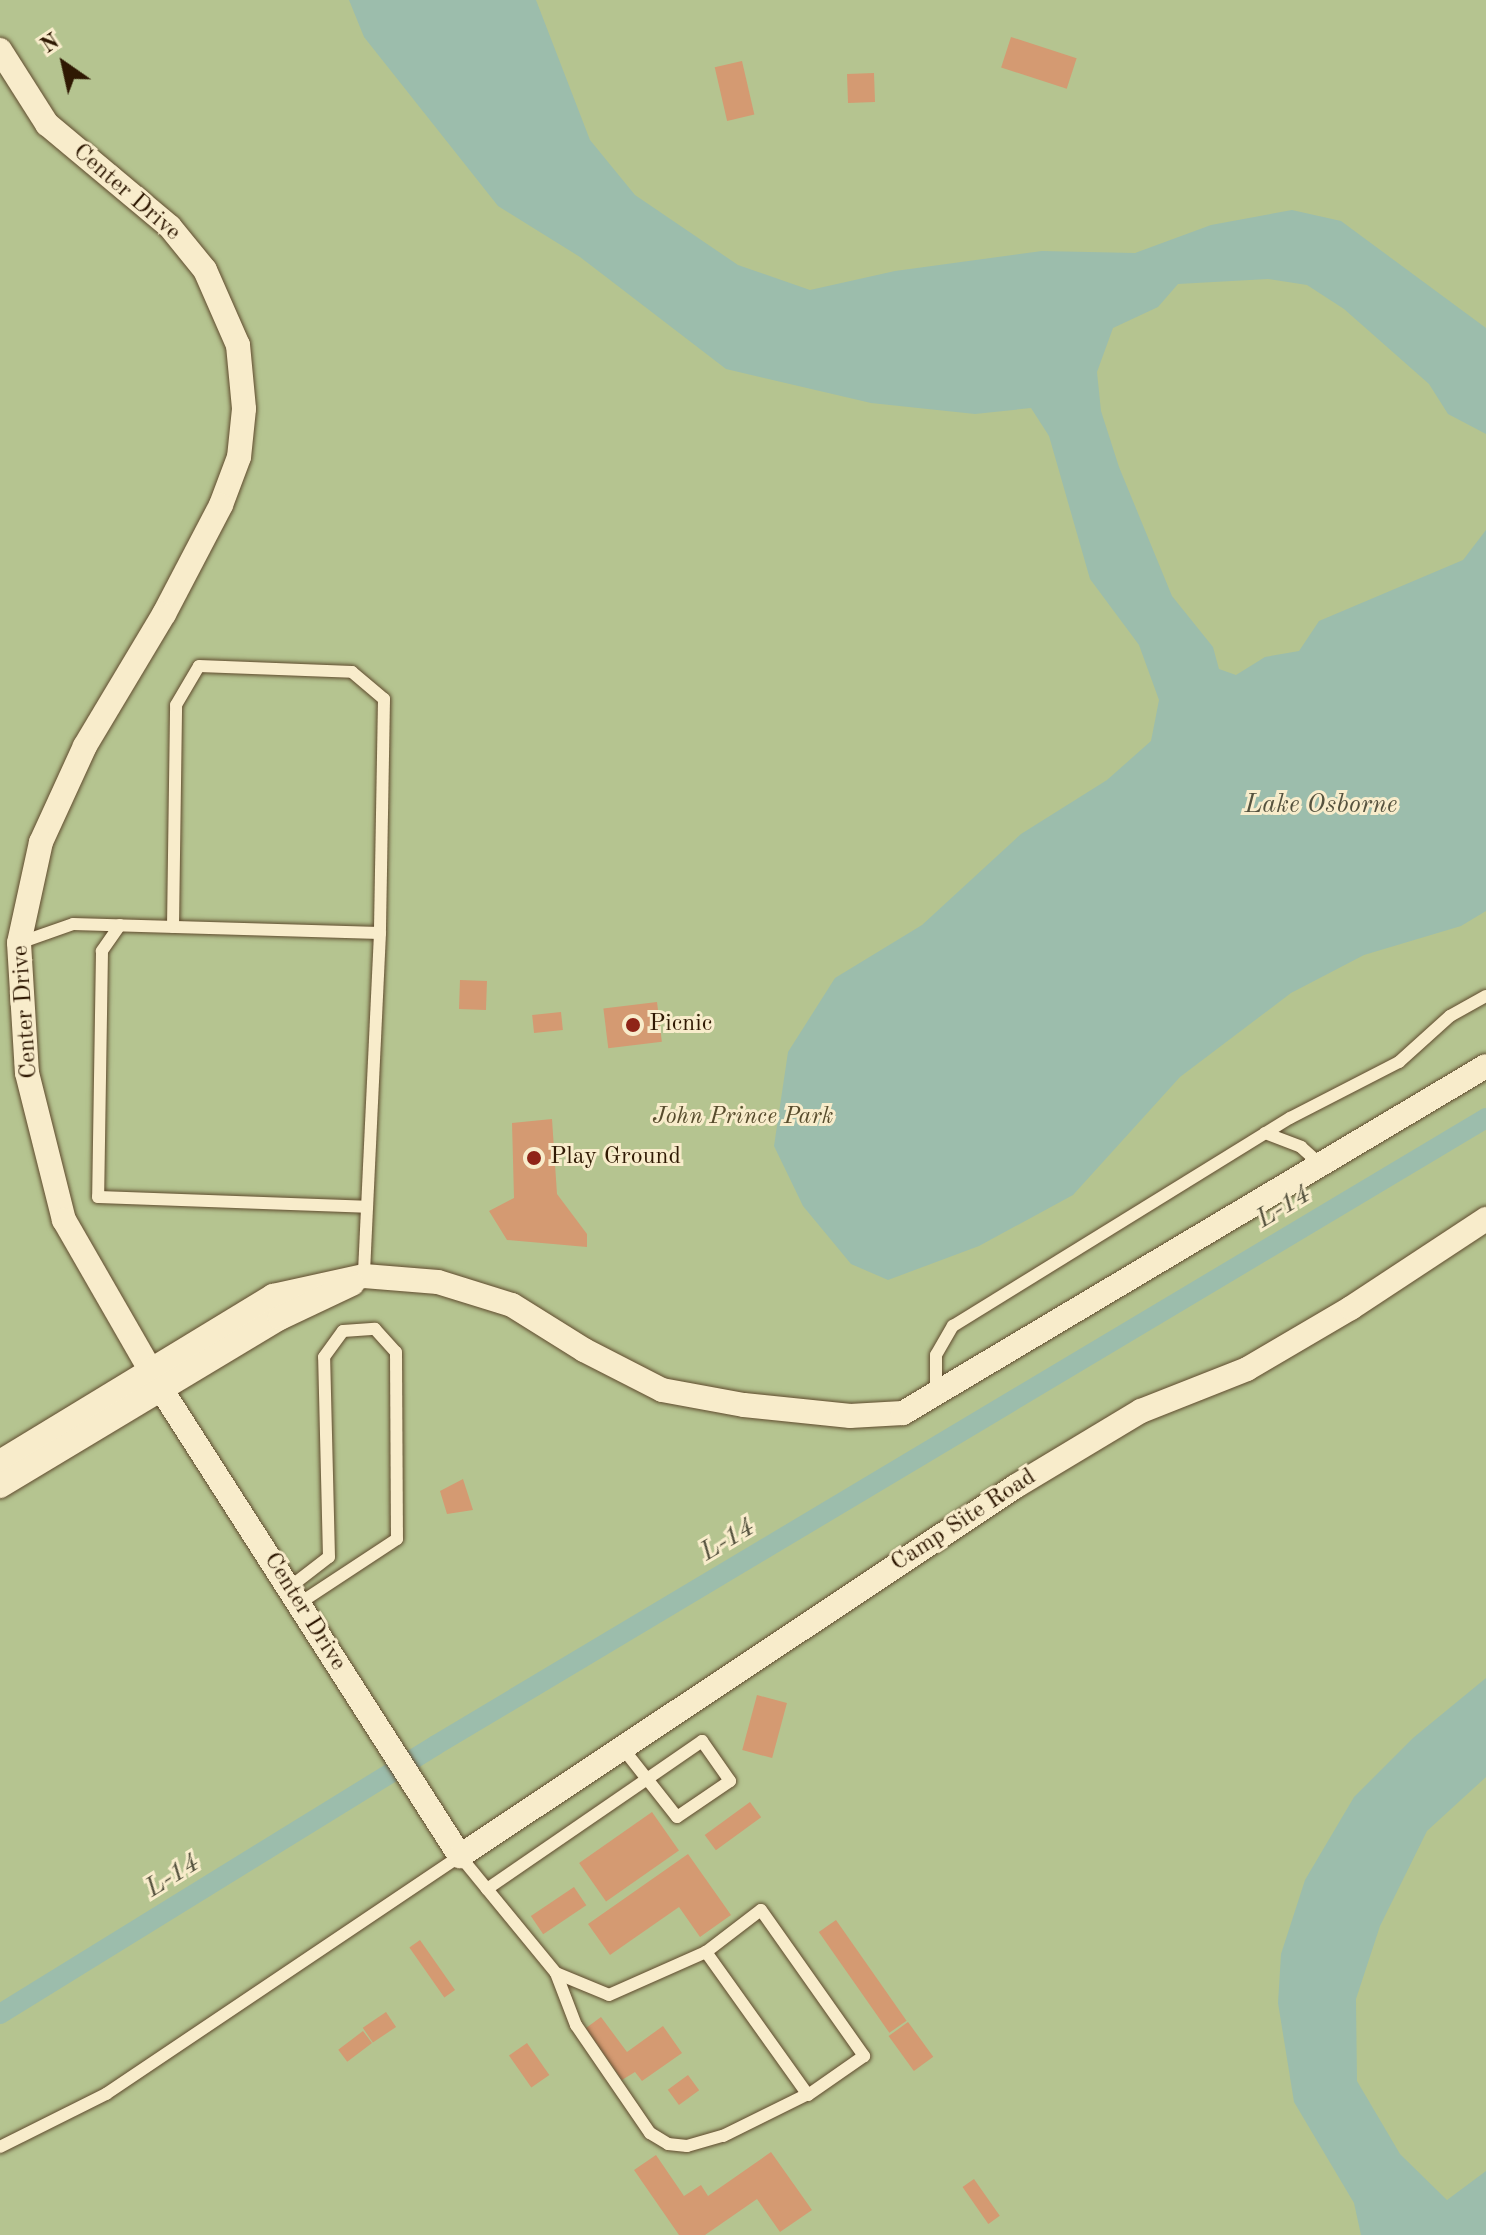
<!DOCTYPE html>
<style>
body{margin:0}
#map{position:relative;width:1486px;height:2235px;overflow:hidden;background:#f4e1af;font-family:"Old Standard TT",serif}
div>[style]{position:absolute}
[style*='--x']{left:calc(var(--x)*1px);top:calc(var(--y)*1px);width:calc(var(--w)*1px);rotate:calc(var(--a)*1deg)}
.green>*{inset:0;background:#b5c490;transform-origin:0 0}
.water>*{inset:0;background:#9cbdac}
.canal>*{height:20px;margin:-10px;padding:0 10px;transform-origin:10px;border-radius:10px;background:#9cbdac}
.building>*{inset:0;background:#d49a72;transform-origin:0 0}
.roads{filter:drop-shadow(0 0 2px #604b2e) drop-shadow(0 0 2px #604b2e)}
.lane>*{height:12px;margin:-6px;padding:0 6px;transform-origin:6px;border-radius:6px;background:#f8eccb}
.street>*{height:24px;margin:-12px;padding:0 12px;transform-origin:12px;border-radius:12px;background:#f8eccb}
.dots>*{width:22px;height:22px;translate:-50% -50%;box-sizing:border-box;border:4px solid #f8eccb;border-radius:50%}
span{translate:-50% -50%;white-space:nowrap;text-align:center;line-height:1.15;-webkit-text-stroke:6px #f8eccb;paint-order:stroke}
.street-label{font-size:24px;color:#2f1903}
.poi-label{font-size:24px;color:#2f1903}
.left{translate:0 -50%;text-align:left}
.park-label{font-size:24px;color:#574c2d;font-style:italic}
.water-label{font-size:26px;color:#55523e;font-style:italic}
.north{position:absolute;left:24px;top:24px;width:80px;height:80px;-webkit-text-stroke:6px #f8eccb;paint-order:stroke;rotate:326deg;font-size:22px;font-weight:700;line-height:32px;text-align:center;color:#2f1903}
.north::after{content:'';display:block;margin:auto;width:28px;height:36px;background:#2f1903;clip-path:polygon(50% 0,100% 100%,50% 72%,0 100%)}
</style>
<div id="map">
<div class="green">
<i style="left:0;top:0;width:1486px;height:2235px"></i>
</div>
<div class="water">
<i style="clip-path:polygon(349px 0,536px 0,590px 140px,635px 195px,738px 265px,810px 290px,895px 271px,1042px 251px,1135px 253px,1211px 225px,1292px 210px,1341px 221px,1486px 328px,1486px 434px,1448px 414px,1429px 384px,1344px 309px,1307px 285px,1268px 279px,1178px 284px,1158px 307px,1113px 328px,1097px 372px,1101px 411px,1119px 467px,1172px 596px,1213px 647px,1219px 669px,1236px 675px,1265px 657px,1299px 651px,1319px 621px,1463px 560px,1486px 530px,1486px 911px,1461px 926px,1364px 955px,1291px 993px,1180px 1077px,1073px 1195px,979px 1246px,888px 1280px,851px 1264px,803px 1206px,774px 1146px,788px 1052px,835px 978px,922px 925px,1021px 834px,1107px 780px,1151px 741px,1159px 700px,1139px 645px,1090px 579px,1049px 436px,1031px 408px,975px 414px,871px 403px,726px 369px,580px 257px,498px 206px,364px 37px)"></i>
<i style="clip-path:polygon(1486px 1678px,1486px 1777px,1427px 1831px,1380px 1926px,1356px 1999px,1357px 2081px,1400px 2154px,1447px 2200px,1486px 2171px,1486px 2235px,1361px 2235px,1354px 2203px,1294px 2102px,1278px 2003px,1281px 1954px,1305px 1880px,1354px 1797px,1413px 1738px)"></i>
</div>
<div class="canal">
<i style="--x:0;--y:2014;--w:512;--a:-31.67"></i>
<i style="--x:436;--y:1745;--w:1223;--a:-30.84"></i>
</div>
<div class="building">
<i style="left:1011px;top:37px;width:69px;height:32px;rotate:18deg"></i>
<i style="left:742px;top:61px;width:55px;height:28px;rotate:77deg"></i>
<i style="left:874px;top:73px;width:29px;height:27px;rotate:88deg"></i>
<i style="left:460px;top:980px;width:27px;height:29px;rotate:2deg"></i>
<i style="left:657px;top:1002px;width:40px;height:54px;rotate:83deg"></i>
<i style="left:561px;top:1012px;width:18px;height:29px;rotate:84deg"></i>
<i style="clip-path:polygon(552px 1119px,557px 1194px,587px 1234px,587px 1247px,507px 1240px,489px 1211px,514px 1198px,512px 1123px)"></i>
<i style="clip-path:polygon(463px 1479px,473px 1510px,447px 1514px,440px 1491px)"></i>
<i style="left:757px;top:1695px;width:31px;height:57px;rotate:15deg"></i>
<i style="left:750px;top:1802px;width:19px;height:56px;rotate:54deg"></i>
<i style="left:652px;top:1812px;width:47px;height:89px;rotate:55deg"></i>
<i style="clip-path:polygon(688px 1854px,731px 1915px,700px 1937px,679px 1907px,610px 1955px,588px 1924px)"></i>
<i style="left:574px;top:1887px;width:22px;height:52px;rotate:56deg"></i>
<i style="left:836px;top:1920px;width:123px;height:21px;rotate:55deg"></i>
<i style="left:420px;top:1940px;width:61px;height:13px;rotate:55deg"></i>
<i style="left:386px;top:2012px;width:18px;height:28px;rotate:56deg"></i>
<i style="clip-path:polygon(601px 2017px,627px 2052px,663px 2026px,682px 2053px,642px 2081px,635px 2072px,622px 2080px,586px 2028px)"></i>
<i style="left:908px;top:2022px;width:43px;height:24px;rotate:54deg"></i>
<i style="left:363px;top:2031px;width:15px;height:31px;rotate:53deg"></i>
<i style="left:527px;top:2043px;width:39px;height:22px;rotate:55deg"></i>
<i style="left:688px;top:2075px;width:19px;height:25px;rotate:54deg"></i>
<i style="clip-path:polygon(771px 2152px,812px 2210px,780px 2232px,757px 2199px,705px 2235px,679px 2235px,634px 2170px,656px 2155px,684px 2196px,701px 2185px,708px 2196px)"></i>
<i style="left:974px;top:2179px;width:45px;height:14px;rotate:55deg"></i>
</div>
<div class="roads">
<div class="lane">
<i style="--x:120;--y:925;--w:32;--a:125"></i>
<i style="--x:102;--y:951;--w:246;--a:90.9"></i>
<i style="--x:98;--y:1197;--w:269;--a:2.1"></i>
<i style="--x:173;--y:927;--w:222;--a:-89.2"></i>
<i style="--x:176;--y:705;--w:45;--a:-59.5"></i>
<i style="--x:199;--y:666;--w:153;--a:2.2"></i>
<i style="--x:352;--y:672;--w:42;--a:40.2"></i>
<i style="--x:384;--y:699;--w:234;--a:91"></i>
<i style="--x:19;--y:943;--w:57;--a:-19.4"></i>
<i style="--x:73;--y:924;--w:307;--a:1.7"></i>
<i style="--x:380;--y:933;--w:343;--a:92.7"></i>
<i style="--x:1265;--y:1133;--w:39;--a:21"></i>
<i style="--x:1301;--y:1147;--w:27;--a:42"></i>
<i style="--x:936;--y:1392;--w:37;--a:-90"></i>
<i style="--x:936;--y:1355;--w:34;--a:-60"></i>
<i style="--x:953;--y:1326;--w:396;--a:-31.7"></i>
<i style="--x:1290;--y:1118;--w:123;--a:-27.2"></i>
<i style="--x:1399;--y:1062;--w:69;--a:-42"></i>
<i style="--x:1450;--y:1016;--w:41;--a:-29.1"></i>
<i style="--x:290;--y:1587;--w:49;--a:-37.6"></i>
<i style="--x:329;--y:1557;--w:200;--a:-91.4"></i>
<i style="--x:324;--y:1357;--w:32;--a:-54"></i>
<i style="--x:343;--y:1331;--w:32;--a:-4"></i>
<i style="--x:375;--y:1329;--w:31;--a:48"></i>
<i style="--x:396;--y:1352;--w:187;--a:89.7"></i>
<i style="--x:397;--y:1539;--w:116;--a:146.6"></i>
<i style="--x:487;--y:1889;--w:109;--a:50.6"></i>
<i style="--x:556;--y:1973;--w:57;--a:22.5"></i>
<i style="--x:609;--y:1995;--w:106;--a:-23.9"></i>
<i style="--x:706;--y:1952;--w:69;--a:-37.4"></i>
<i style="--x:761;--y:1910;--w:179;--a:54.8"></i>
<i style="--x:864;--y:2056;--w:68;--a:145.1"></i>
<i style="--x:808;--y:2095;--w:176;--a:-125.5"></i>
<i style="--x:556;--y:1973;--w:56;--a:69"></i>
<i style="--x:576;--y:2025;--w:131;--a:55.6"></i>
<i style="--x:650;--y:2133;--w:21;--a:31"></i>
<i style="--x:668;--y:2144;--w:19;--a:6"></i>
<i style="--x:687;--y:2146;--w:37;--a:-16"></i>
<i style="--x:723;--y:2136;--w:95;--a:-26.3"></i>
<i style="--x:0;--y:2147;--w:119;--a:-26.6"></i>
<i style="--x:106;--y:2094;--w:427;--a:-33.9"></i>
<i style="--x:460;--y:1856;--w:43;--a:50.7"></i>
<i style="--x:487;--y:1889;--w:194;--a:-34.5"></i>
<i style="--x:647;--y:1779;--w:67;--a:-34.6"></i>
<i style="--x:702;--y:1741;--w:49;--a:55"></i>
<i style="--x:730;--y:1781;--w:64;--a:145.8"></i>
<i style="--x:677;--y:1817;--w:48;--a:-128.3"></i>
<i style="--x:647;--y:1779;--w:42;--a:-128.2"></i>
</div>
<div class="street">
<i style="--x:0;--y:50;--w:88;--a:57.6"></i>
<i style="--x:47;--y:124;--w:160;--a:39.9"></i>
<i style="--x:170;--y:227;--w:55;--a:50.9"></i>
<i style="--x:205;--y:270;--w:82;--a:66.3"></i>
<i style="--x:238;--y:345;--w:64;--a:84.6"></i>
<i style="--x:244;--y:409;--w:48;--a:95.9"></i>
<i style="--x:239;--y:457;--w:51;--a:110.6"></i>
<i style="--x:221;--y:505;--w:123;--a:117.6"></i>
<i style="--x:164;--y:614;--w:154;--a:120.9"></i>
<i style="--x:85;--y:746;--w:106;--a:114.6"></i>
<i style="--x:41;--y:842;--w:103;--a:102.3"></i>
<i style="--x:19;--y:943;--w:130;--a:86.5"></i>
<i style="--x:27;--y:1073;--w:152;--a:75.9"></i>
<i style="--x:64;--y:1220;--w:198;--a:60.1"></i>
<i style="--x:163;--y:1392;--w:551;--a:57.38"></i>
<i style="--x:460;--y:1856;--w:668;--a:-33.64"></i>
<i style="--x:1016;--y:1486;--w:146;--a:-31"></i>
<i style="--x:1141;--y:1411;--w:114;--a:-21.6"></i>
<i style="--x:1247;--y:1369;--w:121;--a:-30.4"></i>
<i style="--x:1351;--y:1308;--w:162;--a:-33.4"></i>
<i style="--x:0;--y:1462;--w:320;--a:-31.3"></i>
<i style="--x:273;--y:1296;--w:93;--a:-12.4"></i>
<i style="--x:364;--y:1276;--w:74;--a:4.6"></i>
<i style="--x:438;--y:1282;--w:77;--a:17.3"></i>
<i style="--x:512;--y:1305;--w:85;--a:32"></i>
<i style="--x:584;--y:1350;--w:88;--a:27.1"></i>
<i style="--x:662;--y:1390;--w:83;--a:10.4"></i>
<i style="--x:744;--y:1405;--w:107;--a:5.9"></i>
<i style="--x:850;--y:1416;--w:53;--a:-3.2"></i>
<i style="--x:903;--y:1413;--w:678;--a:-30.76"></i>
<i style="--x:0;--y:1486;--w:327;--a:-31"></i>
<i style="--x:280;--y:1318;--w:80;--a:-25.3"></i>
</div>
</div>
<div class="dots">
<i style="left:633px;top:1025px;background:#8f2418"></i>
<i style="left:534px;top:1158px;background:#8f2418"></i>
</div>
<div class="street-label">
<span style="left:126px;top:193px;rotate:41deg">Center Drive</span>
<span style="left:26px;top:1012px;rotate:-94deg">Center Drive</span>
<span style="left:964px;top:1521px;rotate:-33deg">Camp Site Road</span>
<span style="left:304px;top:1612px;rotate:58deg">Center Drive</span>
</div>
<div class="poi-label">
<span class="left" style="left:649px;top:1025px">Picnic</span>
<span class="left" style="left:550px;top:1158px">Play Ground</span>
</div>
<div class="park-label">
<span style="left:743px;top:1118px">John Prince Park</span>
</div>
<div class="water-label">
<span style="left:1321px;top:806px">Lake Osborne</span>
<span style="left:1284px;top:1208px;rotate:-31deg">L-14</span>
<span style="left:728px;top:1541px;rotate:-31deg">L-14</span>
<span style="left:173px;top:1877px;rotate:-32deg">L-14</span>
</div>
<div class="north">N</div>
</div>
